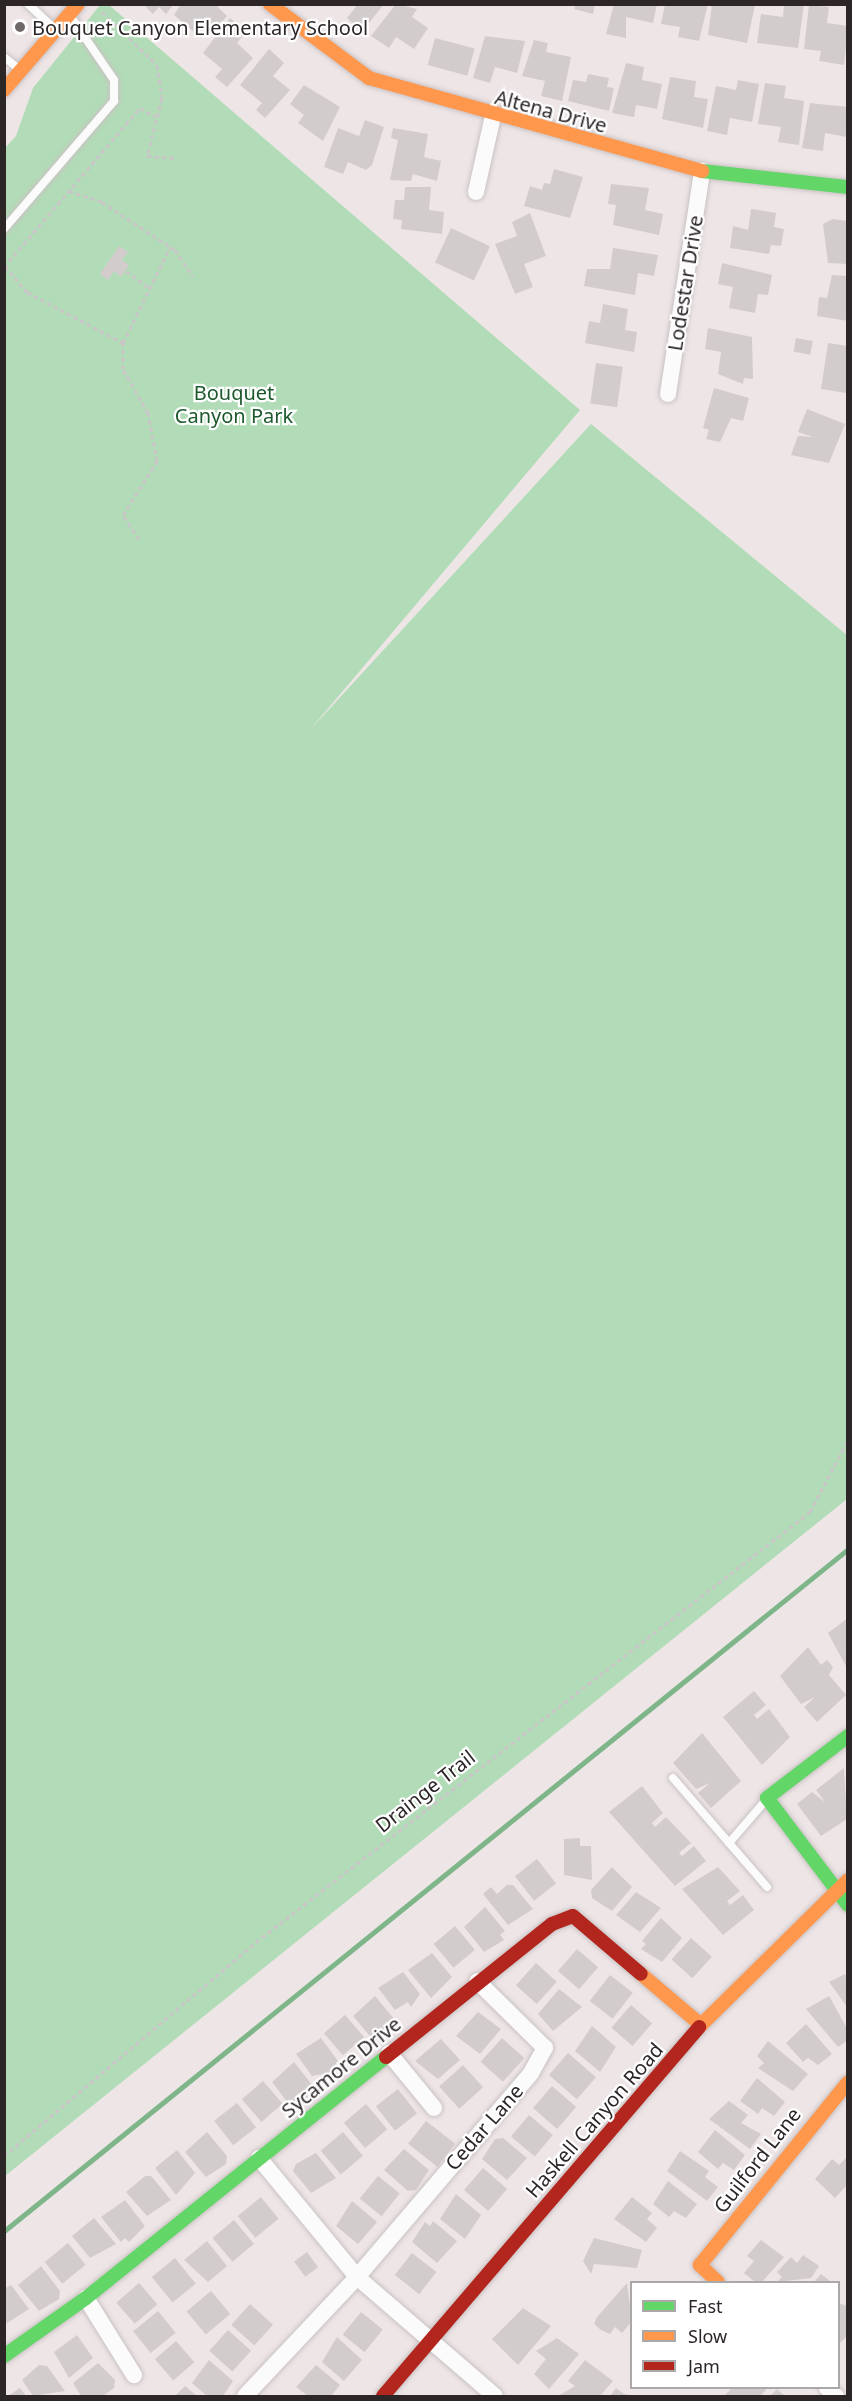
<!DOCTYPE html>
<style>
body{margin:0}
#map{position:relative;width:852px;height:2401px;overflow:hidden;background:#eee5e6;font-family:"Noto Sans",sans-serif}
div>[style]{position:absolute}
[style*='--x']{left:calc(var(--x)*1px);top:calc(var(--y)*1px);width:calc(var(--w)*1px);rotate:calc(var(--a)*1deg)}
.green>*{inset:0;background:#b2dcb7}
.stream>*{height:5px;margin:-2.5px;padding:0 2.5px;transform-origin:2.5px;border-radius:2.5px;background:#7eb689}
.building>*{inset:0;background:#d3cccd;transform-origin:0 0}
.path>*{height:3px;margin-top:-1.5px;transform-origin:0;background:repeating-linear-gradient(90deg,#c9c6c7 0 4.5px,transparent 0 7.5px)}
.roads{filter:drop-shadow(0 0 2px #c9c2c3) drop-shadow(0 0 2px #c9c2c3)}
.lane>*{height:8px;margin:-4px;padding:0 4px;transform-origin:4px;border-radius:4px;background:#fcfbfb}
.street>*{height:16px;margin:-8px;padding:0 8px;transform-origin:8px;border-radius:8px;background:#fcfbfb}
.fast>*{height:14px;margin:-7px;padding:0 7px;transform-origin:7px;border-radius:7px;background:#63d668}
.slow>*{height:14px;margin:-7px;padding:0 7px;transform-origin:7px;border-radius:7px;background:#ff974d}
.jam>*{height:14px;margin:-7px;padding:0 7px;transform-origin:7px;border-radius:7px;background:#b3261e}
.dots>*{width:16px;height:16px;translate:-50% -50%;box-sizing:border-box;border:3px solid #fff;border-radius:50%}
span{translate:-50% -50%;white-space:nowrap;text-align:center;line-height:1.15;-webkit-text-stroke:4.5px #fff;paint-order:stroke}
.poi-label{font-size:20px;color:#2c2627}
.left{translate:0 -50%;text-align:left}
.street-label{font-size:20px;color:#2c2627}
.park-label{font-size:20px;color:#1d592d}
.frame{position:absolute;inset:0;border:6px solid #2c2627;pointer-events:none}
.legend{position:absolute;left:630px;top:2281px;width:210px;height:108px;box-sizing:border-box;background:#fff;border:2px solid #aba8a9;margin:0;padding:8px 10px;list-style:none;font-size:18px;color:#2c2627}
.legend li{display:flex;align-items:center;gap:12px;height:30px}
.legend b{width:30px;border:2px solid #aba8a9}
</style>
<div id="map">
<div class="green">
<i style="clip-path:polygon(100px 5px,109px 5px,580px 410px,310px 730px,591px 424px,848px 636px,847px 1499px,5px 2176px,4px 149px,16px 136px,33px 88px)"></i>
</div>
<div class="stream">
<i style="--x:4;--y:2231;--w:1085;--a:-38.94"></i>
</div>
<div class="building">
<i style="clip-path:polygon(143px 4px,174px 4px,166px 14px,159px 7px,153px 14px)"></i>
<i style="clip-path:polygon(215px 4px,227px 16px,212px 33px,203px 26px,196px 34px,174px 15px,181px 4px)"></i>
<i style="clip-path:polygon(358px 4px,384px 4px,362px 32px,347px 18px)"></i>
<i style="clip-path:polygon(396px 4px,417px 9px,412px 17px,428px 28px,414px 49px,396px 37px,389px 48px,371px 36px)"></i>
<i style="clip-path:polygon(576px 4px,595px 4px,593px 14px,574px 9px)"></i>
<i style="clip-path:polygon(614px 4px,657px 4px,653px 23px,626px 17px,626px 38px,606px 34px)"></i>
<i style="clip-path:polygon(665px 4px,708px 4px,699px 41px,678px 37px,680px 27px,661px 24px)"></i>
<i style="clip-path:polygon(712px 4px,755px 5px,747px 43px,708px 35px)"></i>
<i style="clip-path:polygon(784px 4px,804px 4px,798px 48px,757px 43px,761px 14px,783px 17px)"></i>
<i style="clip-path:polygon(809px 5px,829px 7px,827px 23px,848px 26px,844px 65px,819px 61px,821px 51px,804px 49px)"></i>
<i style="clip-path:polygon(230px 18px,246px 32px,237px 43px,253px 58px,227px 87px,215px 77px,222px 69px,203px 53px)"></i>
<i style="clip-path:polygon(485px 36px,525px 41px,517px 73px,495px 67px,490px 83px,473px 78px)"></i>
<i style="left:435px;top:38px;width:41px;height:28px;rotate:15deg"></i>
<i style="clip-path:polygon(534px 40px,548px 43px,546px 52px,571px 57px,562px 101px,541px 96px,545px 81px,522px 76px)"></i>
<i style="clip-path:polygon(269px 49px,284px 63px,273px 76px,290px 90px,265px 118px,256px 110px,262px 103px,240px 85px)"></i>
<i style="clip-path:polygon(626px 63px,644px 67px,642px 80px,662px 84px,657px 109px,636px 105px,634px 117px,612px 113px)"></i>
<i style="clip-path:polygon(588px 74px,609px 78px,607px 87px,614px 88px,609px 111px,568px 101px,573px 80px,586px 82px)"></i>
<i style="clip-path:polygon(670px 77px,696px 81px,694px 97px,708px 99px,703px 128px,662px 119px)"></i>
<i style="clip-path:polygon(738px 80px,759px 84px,752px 122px,730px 118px,727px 135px,707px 131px,716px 86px,736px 90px)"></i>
<i style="clip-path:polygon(765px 83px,786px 86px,784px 98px,804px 101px,799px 145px,778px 142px,781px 127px,758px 124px)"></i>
<i style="clip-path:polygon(304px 85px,340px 107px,323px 141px,298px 123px,304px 115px,290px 104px)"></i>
<i style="clip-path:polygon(810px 103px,848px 107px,847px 137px,825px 133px,823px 151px,802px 148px)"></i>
<i style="clip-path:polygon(365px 120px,384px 127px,372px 165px,366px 170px,348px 162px,343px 174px,324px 167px,338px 128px,359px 136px)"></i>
<i style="clip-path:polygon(393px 128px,428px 134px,424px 157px,441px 161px,437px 181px,413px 174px,411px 181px,390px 180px,398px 140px,391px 138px)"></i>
<i style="clip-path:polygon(554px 169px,583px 177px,570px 218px,524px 206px,530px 186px,542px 190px,544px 183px,550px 184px)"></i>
<i style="clip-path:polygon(611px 184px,649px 188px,645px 210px,663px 214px,659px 235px,613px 225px,616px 205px,608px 204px)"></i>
<i style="clip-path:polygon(405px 187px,431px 187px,429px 210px,444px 212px,442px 234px,401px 229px,402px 220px,393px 219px,395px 200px,404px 200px)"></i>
<i style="clip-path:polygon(751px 209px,776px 213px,774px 227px,784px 229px,781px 246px,771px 245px,769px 254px,730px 248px,733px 226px,748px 230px)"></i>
<i style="clip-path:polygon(530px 213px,546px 256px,524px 264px,533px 287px,515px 294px,495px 244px,517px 236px,512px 222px)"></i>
<i style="clip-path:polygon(833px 219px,848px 221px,848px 264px,828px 263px,823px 224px)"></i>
<i style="left:451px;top:228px;width:43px;height:38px;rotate:25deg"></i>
<i style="clip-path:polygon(119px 246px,128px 252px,122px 260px,129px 265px,121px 277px,114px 271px,108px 280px,100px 274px)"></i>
<i style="clip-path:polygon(613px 248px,658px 255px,654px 276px,638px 273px,635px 295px,584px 286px,587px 269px,610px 269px)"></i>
<i style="clip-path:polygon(722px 263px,772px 275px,768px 295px,758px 294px,755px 313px,729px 308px,733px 287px,718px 284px)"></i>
<i style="clip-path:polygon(832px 275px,848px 276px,848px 321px,817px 316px,819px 297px,827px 298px)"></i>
<i style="clip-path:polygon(603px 304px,628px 309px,625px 330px,637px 332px,634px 352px,585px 343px,589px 321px,600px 323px)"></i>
<i style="clip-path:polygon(708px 328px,752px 337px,753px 379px,744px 378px,743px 384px,718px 374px,721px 352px,705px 349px)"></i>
<i style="left:796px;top:338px;width:17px;height:14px;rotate:10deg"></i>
<i style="clip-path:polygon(828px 343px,848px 346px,846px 393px,821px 389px)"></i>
<i style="left:596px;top:363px;width:27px;height:41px;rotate:8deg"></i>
<i style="clip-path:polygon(714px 388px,749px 398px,743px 421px,731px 418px,720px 442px,706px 439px,709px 430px,703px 428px)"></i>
<i style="clip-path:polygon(807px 409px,845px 424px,829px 463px,791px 455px,798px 436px,813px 437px,798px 432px)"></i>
<i style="clip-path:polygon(848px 1618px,848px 1670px,828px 1633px)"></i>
<i style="clip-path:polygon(808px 1647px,821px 1665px,827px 1660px,833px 1667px,829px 1675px,846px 1695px,817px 1722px,804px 1707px,815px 1697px,801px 1704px,780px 1676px)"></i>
<i style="clip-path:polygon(754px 1691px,766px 1705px,754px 1715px,757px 1719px,769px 1709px,790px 1737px,762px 1765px,723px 1717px)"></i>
<i style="clip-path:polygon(702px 1733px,741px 1781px,711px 1808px,698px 1793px,710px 1783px,696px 1789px,673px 1763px)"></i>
<i style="clip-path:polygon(844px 1768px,847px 1819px,821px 1836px,797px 1804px,812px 1792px,825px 1802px,816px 1790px)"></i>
<i style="clip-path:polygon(642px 1786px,663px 1813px,652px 1823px,655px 1827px,666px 1817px,691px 1843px,679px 1853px,682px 1856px,694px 1846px,706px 1861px,675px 1886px,609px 1812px)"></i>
<i style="clip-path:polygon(580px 1838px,580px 1846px,591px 1846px,592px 1880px,564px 1875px,564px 1839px)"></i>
<i style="left:537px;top:1859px;width:31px;height:28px;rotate:52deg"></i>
<i style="clip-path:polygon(612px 1867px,632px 1887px,612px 1911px,592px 1898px,591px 1890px)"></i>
<i style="clip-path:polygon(718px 1867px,740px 1891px,727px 1901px,730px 1905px,743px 1895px,754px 1910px,723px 1935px,682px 1889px)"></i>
<i style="clip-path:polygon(507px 1885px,513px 1885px,533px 1909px,508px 1925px,483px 1894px,491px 1887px,497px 1894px)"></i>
<i style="clip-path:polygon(636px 1892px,661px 1908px,640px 1932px,616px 1915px)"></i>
<i style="clip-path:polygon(485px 1907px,505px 1931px,500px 1935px,504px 1940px,484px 1952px,464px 1927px)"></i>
<i style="clip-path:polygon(661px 1918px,682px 1938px,662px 1962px,641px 1949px,646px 1944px,642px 1941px)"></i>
<i style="left:455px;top:1926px;width:31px;height:28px;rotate:50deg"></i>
<i style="left:691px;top:1938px;width:28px;height:29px;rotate:42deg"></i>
<i style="left:577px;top:1949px;width:28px;height:29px;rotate:41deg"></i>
<i style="clip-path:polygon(432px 1953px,452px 1977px,431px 1998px,408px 1970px)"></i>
<i style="left:536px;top:1963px;width:28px;height:30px;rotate:42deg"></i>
<i style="clip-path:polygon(403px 1972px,420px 1994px,411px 2007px,408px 2002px,395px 2010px,378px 1988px)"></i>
<i style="clip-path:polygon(845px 1974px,848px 1978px,848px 2008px,829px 1982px)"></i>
<i style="left:610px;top:1975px;width:29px;height:33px;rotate:38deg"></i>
<i style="clip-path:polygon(559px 1989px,582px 2007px,553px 2031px,538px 2014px)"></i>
<i style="clip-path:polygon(375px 1996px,395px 2020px,390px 2024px,394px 2028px,374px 2041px,353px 2016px)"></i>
<i style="clip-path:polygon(829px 1996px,848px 2030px,848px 2040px,838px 2047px,806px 2009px)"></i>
<i style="left:631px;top:2005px;width:28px;height:30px;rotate:41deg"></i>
<i style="clip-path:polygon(478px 2012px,501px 2029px,480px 2054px,456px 2036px)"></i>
<i style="left:345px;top:2015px;width:29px;height:28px;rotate:49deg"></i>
<i style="clip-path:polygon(806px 2024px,832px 2054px,818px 2065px,808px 2058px,803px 2062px,786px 2043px)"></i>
<i style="clip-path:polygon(592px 2026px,616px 2047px,600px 2072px,575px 2051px)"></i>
<i style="clip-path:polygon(321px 2038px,338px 2061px,329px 2073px,312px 2076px,296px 2054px)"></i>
<i style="left:502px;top:2038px;width:30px;height:32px;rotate:42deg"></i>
<i style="clip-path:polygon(441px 2039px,460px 2060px,438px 2079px,415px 2061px)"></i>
<i style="clip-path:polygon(768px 2041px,808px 2074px,793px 2091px,758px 2068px,764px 2063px,757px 2056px)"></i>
<i style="left:568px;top:2053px;width:37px;height:29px;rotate:41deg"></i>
<i style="clip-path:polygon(294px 2062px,313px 2086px,308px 2089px,312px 2094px,291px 2107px,272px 2082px)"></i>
<i style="left:463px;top:2065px;width:30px;height:32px;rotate:48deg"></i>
<i style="clip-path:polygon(757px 2078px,785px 2102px,774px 2116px,762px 2108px,758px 2114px,740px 2101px)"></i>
<i style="left:263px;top:2081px;width:30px;height:28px;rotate:49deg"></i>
<i style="left:552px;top:2086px;width:32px;height:29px;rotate:41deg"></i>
<i style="left:398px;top:2089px;width:31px;height:28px;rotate:52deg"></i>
<i style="clip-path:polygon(729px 2101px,748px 2115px,741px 2123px,761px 2134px,750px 2149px,709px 2119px)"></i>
<i style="left:237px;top:2103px;width:31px;height:29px;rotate:52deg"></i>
<i style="left:366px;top:2104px;width:33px;height:29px;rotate:50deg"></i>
<i style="left:529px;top:2115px;width:31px;height:28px;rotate:40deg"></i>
<i style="left:426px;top:2121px;width:37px;height:29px;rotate:38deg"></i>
<i style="clip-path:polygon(715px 2130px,745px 2155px,734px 2170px,723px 2163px,718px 2169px,698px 2152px)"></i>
<i style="clip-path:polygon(207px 2132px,227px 2156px,226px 2164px,206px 2177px,185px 2152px)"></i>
<i style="left:343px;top:2132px;width:31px;height:29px;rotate:50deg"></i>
<i style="clip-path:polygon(503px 2138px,527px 2158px,507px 2180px,482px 2159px,495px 2139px)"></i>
<i style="clip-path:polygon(404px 2149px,429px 2170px,416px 2190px,408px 2191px,384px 2170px)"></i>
<i style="clip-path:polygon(177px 2150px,195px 2173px,176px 2195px,155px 2168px)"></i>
<i style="clip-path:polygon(680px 2151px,709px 2171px,705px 2177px,718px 2187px,707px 2201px,667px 2171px)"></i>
<i style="clip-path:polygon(316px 2153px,336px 2178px,311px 2193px,293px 2171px,296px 2164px)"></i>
<i style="clip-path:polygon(848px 2156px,848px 2184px,835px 2198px,815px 2179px,832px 2159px,839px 2165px)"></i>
<i style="left:483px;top:2168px;width:32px;height:29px;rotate:41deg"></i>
<i style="clip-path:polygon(145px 2176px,151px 2176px,171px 2200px,147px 2216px,126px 2192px)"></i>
<i style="left:378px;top:2176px;width:28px;height:29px;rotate:39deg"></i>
<i style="clip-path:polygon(668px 2181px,697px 2204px,686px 2218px,674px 2211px,669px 2217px,653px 2204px)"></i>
<i style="clip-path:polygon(456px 2194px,481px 2215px,465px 2239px,440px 2219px)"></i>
<i style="left:261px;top:2197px;width:28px;height:30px;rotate:51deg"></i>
<i style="clip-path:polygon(632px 2197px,652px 2213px,647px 2219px,657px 2228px,646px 2242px,614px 2219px)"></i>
<i style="clip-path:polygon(125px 2200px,145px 2226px,129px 2242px,125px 2238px,121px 2242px,101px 2217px)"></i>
<i style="clip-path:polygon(352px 2201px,377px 2222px,358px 2244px,336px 2226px)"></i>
<i style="clip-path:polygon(94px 2218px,116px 2244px,90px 2258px,72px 2236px)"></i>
<i style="left:234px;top:2220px;width:31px;height:28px;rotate:50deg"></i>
<i style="clip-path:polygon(433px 2221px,457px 2241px,437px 2263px,412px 2242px,425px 2222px,430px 2226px)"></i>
<i style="clip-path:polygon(594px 2238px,642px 2250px,637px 2268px,594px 2264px,591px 2274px,583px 2261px)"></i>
<i style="clip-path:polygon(761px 2240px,784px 2257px,762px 2282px,755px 2282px,744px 2273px,754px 2261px,747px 2256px)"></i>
<i style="clip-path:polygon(207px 2241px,227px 2266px,208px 2282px,184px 2260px)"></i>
<i style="left:68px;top:2243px;width:28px;height:30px;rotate:51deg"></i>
<i style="left:307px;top:2252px;width:19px;height:16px;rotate:54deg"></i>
<i style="left:412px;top:2253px;width:31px;height:28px;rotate:38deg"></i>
<i style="clip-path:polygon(803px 2255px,819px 2266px,811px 2278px,777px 2282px,782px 2277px,777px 2272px,791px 2257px,797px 2263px)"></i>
<i style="left:175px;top:2258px;width:33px;height:30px;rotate:51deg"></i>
<i style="clip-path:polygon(41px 2266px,60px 2291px,59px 2299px,39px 2311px,18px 2285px)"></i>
<i style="clip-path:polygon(821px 2274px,831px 2282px,814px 2282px)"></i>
<i style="left:139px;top:2283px;width:28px;height:30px;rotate:49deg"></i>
<i style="clip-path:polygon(627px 2283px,632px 2321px,622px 2333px,615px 2327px,610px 2334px,601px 2330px,594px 2324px,597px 2317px)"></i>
<i style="clip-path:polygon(11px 2285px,29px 2309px,4px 2325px,4px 2289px)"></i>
<i style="left:211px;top:2291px;width:30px;height:32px;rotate:50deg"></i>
<i style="clip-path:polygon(838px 2303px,848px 2306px,848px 2335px,838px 2345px)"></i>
<i style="left:250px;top:2304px;width:31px;height:28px;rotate:42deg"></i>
<i style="clip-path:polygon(523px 2308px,551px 2326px,518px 2365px,492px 2339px)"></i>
<i style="left:158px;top:2311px;width:28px;height:32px;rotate:51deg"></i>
<i style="left:361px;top:2312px;width:28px;height:29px;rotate:39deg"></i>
<i style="left:228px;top:2330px;width:31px;height:28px;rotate:42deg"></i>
<i style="clip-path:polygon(77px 2335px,93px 2358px,69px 2378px,54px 2352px)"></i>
<i style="clip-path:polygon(337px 2337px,362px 2360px,344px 2381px,322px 2362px)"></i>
<i style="clip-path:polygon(557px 2338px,579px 2354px,549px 2389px,534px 2374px,546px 2359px,536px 2351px)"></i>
<i style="left:176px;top:2341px;width:28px;height:28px;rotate:49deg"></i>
<i style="clip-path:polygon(209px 2360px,233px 2381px,223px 2396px,207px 2396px,192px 2383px)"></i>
<i style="clip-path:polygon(585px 2360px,613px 2381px,600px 2396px,558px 2396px,575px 2386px,568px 2381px)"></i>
<i style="clip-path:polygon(98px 2363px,115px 2380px,114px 2388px,103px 2396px,81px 2396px,73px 2383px)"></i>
<i style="clip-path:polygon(39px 2365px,47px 2366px,65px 2391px,33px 2396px,22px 2380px)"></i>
<i style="clip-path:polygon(316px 2365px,340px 2385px,331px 2396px,308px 2396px,296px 2387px)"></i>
<i style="clip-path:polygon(185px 2386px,197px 2396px,175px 2396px)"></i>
<i style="clip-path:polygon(20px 2388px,26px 2396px,8px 2396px)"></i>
<i style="clip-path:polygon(616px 2388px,624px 2394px,633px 2396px,610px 2396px)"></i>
<i style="clip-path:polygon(732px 2388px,766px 2388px,766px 2390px,760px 2396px,724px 2396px)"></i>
<i style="clip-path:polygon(777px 2389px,785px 2396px,770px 2396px)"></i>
</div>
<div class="path">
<i style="--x:102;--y:12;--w:76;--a:43.9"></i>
<i style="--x:157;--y:65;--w:33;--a:81"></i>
<i style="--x:162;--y:98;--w:60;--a:104.5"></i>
<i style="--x:147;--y:156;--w:30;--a:4"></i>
<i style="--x:69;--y:191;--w:35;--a:18"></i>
<i style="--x:102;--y:202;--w:87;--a:33.3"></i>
<i style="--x:175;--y:250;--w:32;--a:56"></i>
<i style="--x:5;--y:266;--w:34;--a:50"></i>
<i style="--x:27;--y:292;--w:109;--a:28"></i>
<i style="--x:4;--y:267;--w:209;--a:-49.5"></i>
<i style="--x:140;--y:108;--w:18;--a:29"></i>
<i style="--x:126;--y:271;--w:27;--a:36"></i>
<i style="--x:139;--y:539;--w:29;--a:-124"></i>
<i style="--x:123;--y:515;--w:64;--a:-57.8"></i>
<i style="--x:157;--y:461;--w:49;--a:-100.6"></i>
<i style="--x:148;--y:413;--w:51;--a:-119.6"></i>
<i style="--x:123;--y:369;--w:26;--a:-90"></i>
<i style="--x:123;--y:343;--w:107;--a:-63.9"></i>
<i style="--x:4;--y:2156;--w:331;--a:-40.3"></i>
<i style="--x:256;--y:1942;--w:701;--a:-37.82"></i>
<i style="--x:810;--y:1512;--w:81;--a:-62.2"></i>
</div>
<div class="roads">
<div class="lane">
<i style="--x:28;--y:4;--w:38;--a:43"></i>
<i style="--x:4;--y:57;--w:21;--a:39"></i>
<i style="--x:4;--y:229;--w:169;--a:-49.3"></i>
<i style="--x:114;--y:101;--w:21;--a:-90"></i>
<i style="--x:114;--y:80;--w:76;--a:-124.3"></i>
<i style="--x:673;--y:1778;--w:144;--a:49.2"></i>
<i style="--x:729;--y:1843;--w:57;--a:-49.3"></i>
</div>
<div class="street">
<i style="--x:476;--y:192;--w:78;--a:-77.4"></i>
<i style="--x:668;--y:394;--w:226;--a:-81.3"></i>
<i style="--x:389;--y:2053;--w:71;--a:50.7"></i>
<i style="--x:259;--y:2158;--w:154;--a:50.5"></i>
<i style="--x:357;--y:2277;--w:182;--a:40.8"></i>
<i style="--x:86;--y:2298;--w:91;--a:58.1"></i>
<i style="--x:827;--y:2388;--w:12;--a:42"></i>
<i style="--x:245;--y:2396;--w:163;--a:-46.7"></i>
<i style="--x:357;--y:2277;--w:268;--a:-49.5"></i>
<i style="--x:531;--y:2073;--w:29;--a:-61"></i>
<i style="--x:545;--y:2048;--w:95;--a:-135.4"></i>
</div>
<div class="fast">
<i style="--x:702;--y:171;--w:147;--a:6.3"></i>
<i style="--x:848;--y:1736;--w:102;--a:142.6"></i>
<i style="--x:767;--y:1798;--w:134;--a:52.9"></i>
<i style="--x:4;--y:2356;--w:100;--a:-35.3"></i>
<i style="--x:86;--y:2298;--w:385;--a:-38.8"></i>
</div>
<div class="slow">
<i style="--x:270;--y:4;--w:124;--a:36.8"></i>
<i style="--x:369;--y:78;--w:346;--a:15.6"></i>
<i style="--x:4;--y:90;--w:113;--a:-49.3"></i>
<i style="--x:641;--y:1974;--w:79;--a:40.4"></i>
<i style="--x:699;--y:2027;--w:209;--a:-44.6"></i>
<i style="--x:718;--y:2282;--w:25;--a:-137"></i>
<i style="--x:700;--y:2265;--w:235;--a:-51"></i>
</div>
<div class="jam">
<i style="--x:386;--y:2057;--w:213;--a:-38.7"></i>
<i style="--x:552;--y:1924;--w:22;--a:-21"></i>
<i style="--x:573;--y:1916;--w:89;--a:40.5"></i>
<i style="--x:383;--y:2396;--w:486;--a:-49.4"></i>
</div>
</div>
<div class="dots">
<i style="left:20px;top:27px;background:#70696a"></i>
</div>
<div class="poi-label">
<span class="left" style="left:32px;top:27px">Bouquet Canyon Elementary School</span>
</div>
<div class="street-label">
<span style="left:551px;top:111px;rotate:15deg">Altena Drive</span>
<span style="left:685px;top:283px;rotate:-81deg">Lodestar Drive</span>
<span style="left:425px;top:1791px;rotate:-38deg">Drainge Trail</span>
<span style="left:341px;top:2067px;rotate:-39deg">Sycamore Drive</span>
<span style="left:594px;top:2120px;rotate:-49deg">Haskell Canyon Road</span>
<span style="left:484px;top:2127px;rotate:-49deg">Cedar Lane</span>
<span style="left:757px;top:2160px;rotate:-52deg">Guilford Lane</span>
</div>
<div class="park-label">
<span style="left:234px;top:404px">Bouquet<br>Canyon Park</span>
</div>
<div class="frame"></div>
<ul class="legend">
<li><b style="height:8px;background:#63d668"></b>Fast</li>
<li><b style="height:8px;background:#ff974d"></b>Slow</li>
<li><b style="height:8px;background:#b3261e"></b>Jam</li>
</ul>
</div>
